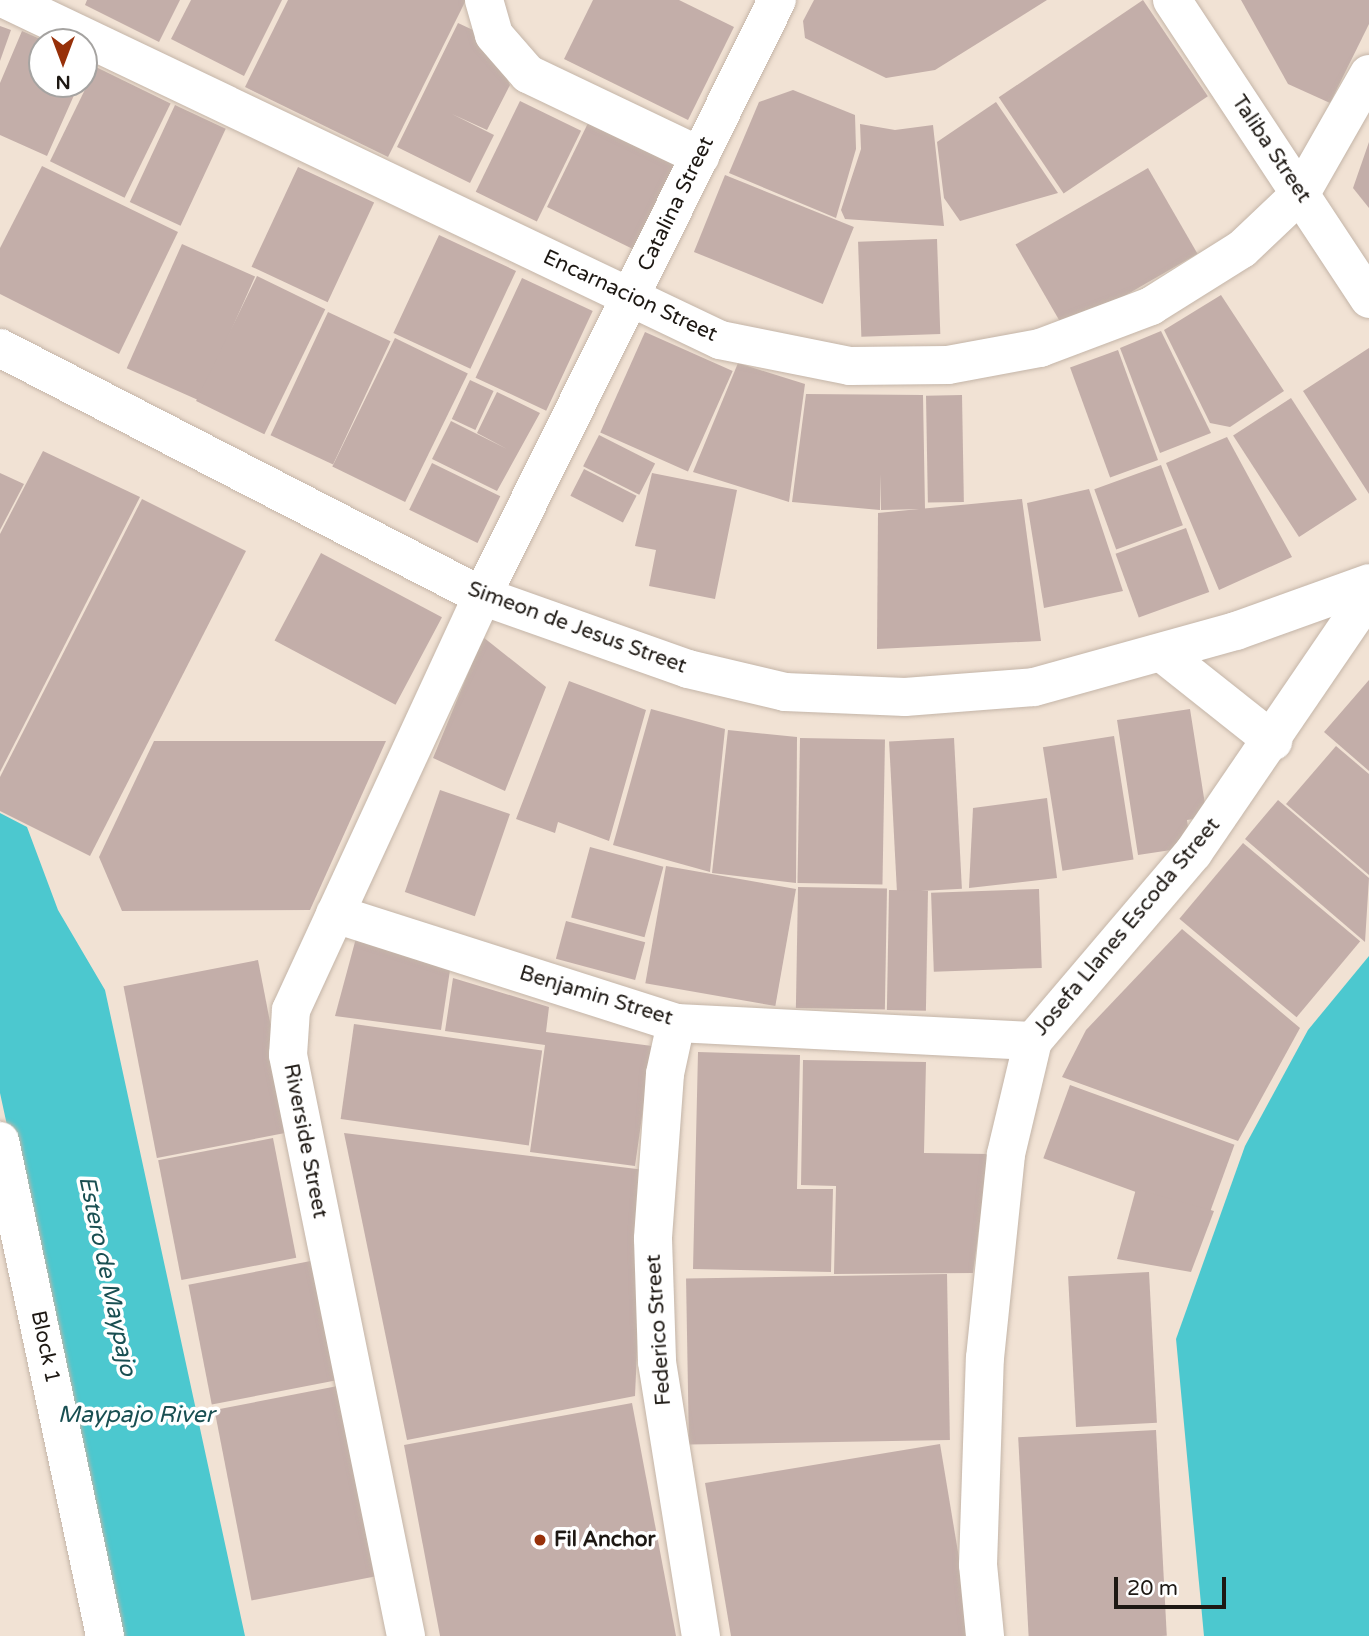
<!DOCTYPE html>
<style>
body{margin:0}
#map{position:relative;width:1369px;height:1636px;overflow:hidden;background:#f1e2d4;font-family:"Varela Round",sans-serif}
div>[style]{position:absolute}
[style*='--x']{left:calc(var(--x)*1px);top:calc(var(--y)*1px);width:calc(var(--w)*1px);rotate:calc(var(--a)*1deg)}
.water>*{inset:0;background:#4cc8cf}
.building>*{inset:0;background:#c3aea9;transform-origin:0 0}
.roads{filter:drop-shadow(0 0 2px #c4b5a8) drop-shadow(0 0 2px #c4b5a8)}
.street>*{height:38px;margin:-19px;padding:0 19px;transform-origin:19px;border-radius:19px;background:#fff}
.dots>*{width:19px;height:19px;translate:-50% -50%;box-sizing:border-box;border:4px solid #fff;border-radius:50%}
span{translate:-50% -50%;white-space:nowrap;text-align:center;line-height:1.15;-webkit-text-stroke:7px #fff;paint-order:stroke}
.street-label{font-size:21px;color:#1d1813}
.poi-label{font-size:21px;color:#1d1813;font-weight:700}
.left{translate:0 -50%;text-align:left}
.water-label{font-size:23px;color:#194f52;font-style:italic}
.north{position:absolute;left:28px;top:28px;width:70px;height:70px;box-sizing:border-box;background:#fff;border:2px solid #a5a3a1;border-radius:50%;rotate:180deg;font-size:19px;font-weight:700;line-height:28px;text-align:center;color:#1d1813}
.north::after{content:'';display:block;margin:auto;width:24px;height:32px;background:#973009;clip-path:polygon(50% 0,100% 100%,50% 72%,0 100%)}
.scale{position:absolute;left:1114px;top:1577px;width:112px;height:32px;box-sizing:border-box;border:4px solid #1d1813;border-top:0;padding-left:9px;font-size:21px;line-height:24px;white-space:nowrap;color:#1d1813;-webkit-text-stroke:5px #fff;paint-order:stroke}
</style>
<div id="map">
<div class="water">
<i style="clip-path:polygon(0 813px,27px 827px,58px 910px,105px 990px,245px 1636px,118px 1636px,0 1093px)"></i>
<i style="clip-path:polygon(1369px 956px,1369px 1636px,1204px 1636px,1176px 1339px,1245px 1146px,1308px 1030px)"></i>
</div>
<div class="building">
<i style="clip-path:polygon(87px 0,180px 0,159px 42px,85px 5px)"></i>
<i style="clip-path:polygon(191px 0,282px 0,244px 76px,171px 39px)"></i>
<i style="clip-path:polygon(288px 0,466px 0,388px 157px,245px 87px)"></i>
<i style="clip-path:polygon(593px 0,679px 0,734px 27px,688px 120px,564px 59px)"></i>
<i style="clip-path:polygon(814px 0,1047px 0,935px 70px,886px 78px,805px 38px,803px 21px)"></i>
<i style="left:1143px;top:0;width:116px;height:174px;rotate:56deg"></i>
<i style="clip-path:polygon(1241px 0,1369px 0,1369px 24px,1330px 103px,1288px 84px)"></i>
<i style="clip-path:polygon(458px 23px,488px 37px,510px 85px,487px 130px,452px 114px,494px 135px,470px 183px,397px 147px)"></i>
<i style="clip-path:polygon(0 26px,11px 30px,0 61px)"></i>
<i style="clip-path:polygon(22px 31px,47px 42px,42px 42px,42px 84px,79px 84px,47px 156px,0 135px,0 83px)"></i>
<i style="left:96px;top:67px;width:83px;height:105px;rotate:26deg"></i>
<i style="clip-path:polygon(793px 90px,855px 115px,856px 149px,836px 218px,729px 173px,759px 102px)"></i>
<i style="left:520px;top:101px;width:68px;height:101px;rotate:26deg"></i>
<i style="clip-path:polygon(996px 102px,1058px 193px,960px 221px,944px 198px,937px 142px)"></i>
<i style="left:175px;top:105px;width:56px;height:107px;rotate:25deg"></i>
<i style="left:590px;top:119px;width:104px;height:98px;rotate:26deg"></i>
<i style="clip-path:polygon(860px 124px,895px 130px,933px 125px,944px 226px,845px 219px,841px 210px,861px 149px)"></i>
<i style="clip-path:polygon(1369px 142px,1369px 208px,1353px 188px)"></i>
<i style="clip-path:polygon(42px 166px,178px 232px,119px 354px,0 294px,0 248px)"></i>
<i style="left:298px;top:167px;width:84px;height:110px;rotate:25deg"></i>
<i style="left:1148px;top:168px;width:99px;height:153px;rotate:60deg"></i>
<i style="left:725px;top:175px;width:139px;height:83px;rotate:22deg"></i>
<i style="left:439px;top:235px;width:85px;height:108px;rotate:25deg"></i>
<i style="left:937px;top:239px;width:95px;height:79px;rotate:88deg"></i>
<i style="left:182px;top:244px;width:80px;height:136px;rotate:24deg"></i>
<i style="left:257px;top:276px;width:76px;height:139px;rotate:26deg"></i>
<i style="left:522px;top:278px;width:78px;height:110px;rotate:25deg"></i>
<i style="clip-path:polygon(1221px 295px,1284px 391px,1230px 427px,1210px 423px,1164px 330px)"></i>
<i style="left:328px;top:312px;width:69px;height:136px;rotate:25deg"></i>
<i style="clip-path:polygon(1161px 331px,1211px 433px,1160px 453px,1120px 348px)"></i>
<i style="left:645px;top:332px;width:96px;height:110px;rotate:24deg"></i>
<i style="left:395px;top:338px;width:81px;height:143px;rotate:26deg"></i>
<i style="clip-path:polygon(1369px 348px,1369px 494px,1303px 391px)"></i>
<i style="left:1118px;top:350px;width:117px;height:51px;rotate:70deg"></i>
<i style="clip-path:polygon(738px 363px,805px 384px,789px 502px,693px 472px)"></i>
<i style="left:470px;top:380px;width:26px;height:43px;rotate:25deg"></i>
<i style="clip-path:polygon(497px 392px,540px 413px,497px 491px,432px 459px,451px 421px,507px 449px,477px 433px)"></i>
<i style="clip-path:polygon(806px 394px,923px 395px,925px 509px,881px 510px,881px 474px,880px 510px,792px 502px)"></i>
<i style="left:962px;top:395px;width:107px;height:36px;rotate:89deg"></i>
<i style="left:1291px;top:398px;width:121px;height:69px;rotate:57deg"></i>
<i style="left:599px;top:435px;width:63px;height:35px;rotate:27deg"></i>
<i style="clip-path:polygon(1227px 437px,1292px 557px,1219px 590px,1166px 463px)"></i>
<i style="clip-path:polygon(43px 451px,140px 497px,0 772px,0 534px)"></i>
<i style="left:432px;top:463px;width:76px;height:52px;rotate:26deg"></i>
<i style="left:1161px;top:465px;width:64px;height:71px;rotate:70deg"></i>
<i style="left:584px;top:469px;width:59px;height:30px;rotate:27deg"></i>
<i style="clip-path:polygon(0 473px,24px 484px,0 530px)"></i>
<i style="clip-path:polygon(652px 473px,737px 490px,715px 599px,649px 586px,656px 550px,635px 546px)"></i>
<i style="clip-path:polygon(1089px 489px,1123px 591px,1044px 608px,1027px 503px)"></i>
<i style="clip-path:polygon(142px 499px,246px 551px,90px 856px,0 811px,0 777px)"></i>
<i style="clip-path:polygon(1022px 499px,1041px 641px,877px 649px,878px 513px)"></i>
<i style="left:1186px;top:528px;width:68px;height:75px;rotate:70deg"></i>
<i style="left:321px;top:553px;width:137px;height:99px;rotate:28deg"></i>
<i style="clip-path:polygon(483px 637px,546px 687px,505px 791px,433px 758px)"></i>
<i style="clip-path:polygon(1369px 680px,1369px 771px,1324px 732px)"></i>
<i style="clip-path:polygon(569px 681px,646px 710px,609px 841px,558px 822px,555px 833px,516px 819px)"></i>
<i style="clip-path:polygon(651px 709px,725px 729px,710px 872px,613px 845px)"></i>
<i style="clip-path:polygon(1190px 709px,1207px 817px,1187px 820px,1191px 847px,1138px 855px,1117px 720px)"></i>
<i style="clip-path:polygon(728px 730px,797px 737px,796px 883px,712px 873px)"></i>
<i style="left:1114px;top:736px;width:125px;height:72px;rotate:81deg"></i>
<i style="left:800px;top:738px;width:85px;height:145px;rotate:1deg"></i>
<i style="left:954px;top:738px;width:151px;height:65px;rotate:87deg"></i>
<i style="clip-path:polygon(154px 741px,386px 741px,310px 910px,122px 911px,99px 857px)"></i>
<i style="clip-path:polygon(1336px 746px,1369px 774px,1369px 875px,1286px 804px)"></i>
<i style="left:440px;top:790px;width:74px;height:108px;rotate:19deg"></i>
<i style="clip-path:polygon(1047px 798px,1057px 878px,969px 888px,973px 808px)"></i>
<i style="clip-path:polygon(1278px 800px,1369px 878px,1365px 942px,1245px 839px)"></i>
<i style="left:1243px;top:843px;width:153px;height:99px;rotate:40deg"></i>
<i style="left:590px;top:847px;width:76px;height:73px;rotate:15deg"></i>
<i style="left:666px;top:866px;width:132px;height:119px;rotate:10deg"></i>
<i style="left:798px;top:887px;width:89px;height:121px;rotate:1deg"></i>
<i style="left:1039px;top:889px;width:79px;height:108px;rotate:88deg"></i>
<i style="left:889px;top:890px;width:39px;height:120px;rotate:1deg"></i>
<i style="left:566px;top:921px;width:82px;height:39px;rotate:15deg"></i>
<i style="clip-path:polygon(359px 927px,450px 970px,441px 1030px,335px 1016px)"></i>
<i style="clip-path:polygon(1182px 929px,1300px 1028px,1238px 1141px,1062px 1077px,1086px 1030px)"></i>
<i style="left:258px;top:960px;width:175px;height:137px;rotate:79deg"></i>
<i style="clip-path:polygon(453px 978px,549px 1007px,546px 1032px,652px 1046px,635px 1166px,530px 1152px,545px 1045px,445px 1031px)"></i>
<i style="left:354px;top:1024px;width:190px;height:96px;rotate:8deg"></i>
<i style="clip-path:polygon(698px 1052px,800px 1055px,797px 1189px,833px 1189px,831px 1272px,693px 1269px)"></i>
<i style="clip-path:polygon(803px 1060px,926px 1062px,924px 1153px,989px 1154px,973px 1273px,834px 1274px,836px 1186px,801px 1185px)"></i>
<i style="left:1070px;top:1085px;width:175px;height:78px;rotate:20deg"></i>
<i style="clip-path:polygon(344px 1133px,645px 1170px,635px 1396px,407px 1440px)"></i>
<i style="left:273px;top:1138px;width:122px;height:117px;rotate:79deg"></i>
<i style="clip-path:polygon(1136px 1189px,1214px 1211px,1191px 1272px,1117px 1259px)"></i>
<i style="left:321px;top:1259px;width:122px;height:135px;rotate:79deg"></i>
<i style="left:1149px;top:1272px;width:151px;height:81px;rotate:87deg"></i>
<i style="left:947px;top:1274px;width:166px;height:261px;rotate:89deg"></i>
<i style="left:348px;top:1384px;width:194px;height:136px;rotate:79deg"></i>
<i style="clip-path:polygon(632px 1403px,676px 1636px,440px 1636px,404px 1445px)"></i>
<i style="left:1156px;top:1430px;width:206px;height:138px;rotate:87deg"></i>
<i style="clip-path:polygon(940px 1444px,972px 1636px,731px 1636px,705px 1483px)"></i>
</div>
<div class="roads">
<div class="street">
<i style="--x:7;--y:0;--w:790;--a:25.49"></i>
<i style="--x:720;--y:340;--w:133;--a:11.3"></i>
<i style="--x:850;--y:366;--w:98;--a:-0.6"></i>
<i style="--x:948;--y:365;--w:94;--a:-10.5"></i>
<i style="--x:1040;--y:348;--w:119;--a:-20.7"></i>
<i style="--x:1151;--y:306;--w:107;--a:-32.1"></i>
<i style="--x:1242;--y:249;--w:81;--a:-43.5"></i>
<i style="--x:1301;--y:193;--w:137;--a:-60.3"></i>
<i style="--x:484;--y:0;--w:36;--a:74"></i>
<i style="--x:494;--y:35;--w:52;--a:48.9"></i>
<i style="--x:528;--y:74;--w:191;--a:25.5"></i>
<i style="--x:1172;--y:0;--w:358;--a:56.6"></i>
<i style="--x:0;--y:348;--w:542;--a:27.23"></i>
<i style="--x:482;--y:596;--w:219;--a:19.5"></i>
<i style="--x:688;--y:669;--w:100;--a:13.3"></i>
<i style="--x:785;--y:692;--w:120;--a:2.4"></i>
<i style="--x:905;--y:697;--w:129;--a:-4.4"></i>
<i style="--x:1034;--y:687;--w:210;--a:-15.5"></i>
<i style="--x:1236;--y:631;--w:141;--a:-19.8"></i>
<i style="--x:1162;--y:653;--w:142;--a:38.4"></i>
<i style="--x:335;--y:914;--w:358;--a:17.7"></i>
<i style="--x:676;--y:1023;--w:357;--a:2.9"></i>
<i style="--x:676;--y:1023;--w:52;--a:102.2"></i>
<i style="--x:665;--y:1074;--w:165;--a:94.2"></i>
<i style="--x:653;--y:1239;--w:123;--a:88.1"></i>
<i style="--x:657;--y:1362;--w:278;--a:80.9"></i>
<i style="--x:0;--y:1141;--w:506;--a:78.02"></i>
<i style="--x:406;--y:1636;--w:593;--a:-101.48"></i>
<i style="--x:288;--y:1055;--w:45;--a:-86.2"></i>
<i style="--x:291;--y:1010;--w:456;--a:-65.2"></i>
<i style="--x:482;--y:596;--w:665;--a:-63.67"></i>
<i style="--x:985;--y:1636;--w:71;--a:-95.6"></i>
<i style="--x:978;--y:1565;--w:207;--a:-88.1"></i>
<i style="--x:985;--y:1358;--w:205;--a:-84.1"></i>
<i style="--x:1006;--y:1154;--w:116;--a:-76.6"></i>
<i style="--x:1033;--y:1041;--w:247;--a:-49.6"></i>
<i style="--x:1193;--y:853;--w:312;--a:-55.7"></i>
</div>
</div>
<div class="dots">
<i style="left:540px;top:1540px;background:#973009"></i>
</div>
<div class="street-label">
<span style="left:1271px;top:149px;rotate:56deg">Taliba Street</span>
<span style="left:676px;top:204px;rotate:-64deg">Catalina Street</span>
<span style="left:630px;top:296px;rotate:25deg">Encarnacion Street</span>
<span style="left:577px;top:628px;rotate:20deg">Simeon de Jesus Street</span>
<span style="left:1127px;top:927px;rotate:-50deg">Josefa Llanes Escoda Street</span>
<span style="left:596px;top:996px;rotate:17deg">Benjamin Street</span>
<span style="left:305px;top:1141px;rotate:79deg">Riverside Street</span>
<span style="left:659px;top:1330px;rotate:-94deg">Federico Street</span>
<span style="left:45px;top:1347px;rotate:78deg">Block 1</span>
</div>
<div class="poi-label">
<span class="left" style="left:554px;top:1540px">Fil Anchor</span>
</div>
<div class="water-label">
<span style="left:107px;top:1276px;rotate:78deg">Estero de Maypajo</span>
<span style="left:136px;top:1415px">Maypajo River</span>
</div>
<div class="north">N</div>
<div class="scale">20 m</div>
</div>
